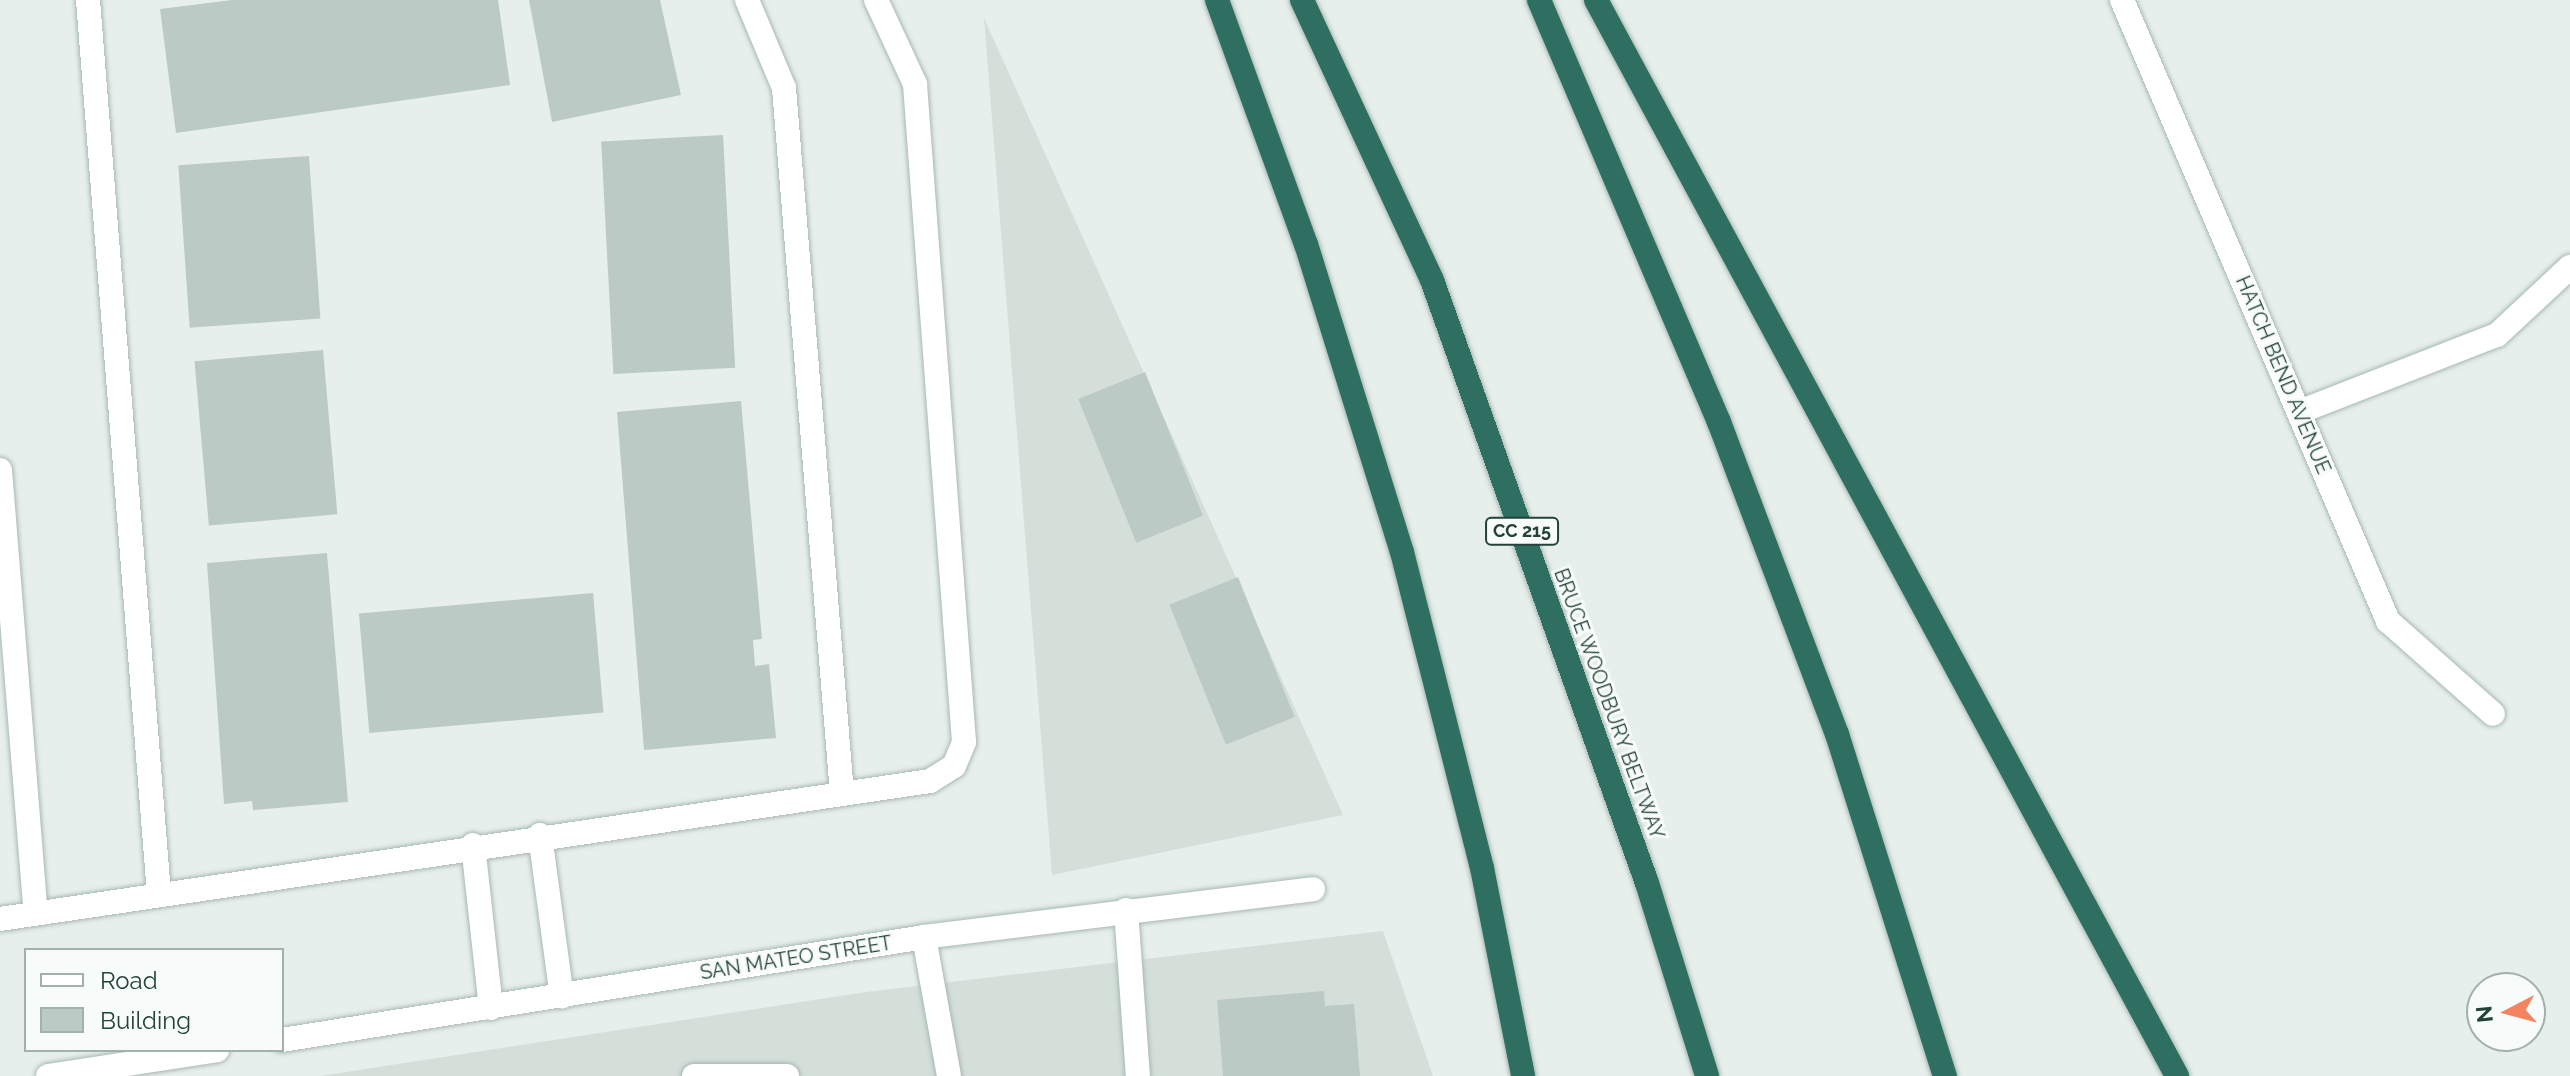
<!DOCTYPE html>
<style>
body{margin:0}
#map{position:relative;width:2570px;height:1076px;overflow:hidden;background:#e6efeb;font-family:Raleway,sans-serif}
div>[style]{position:absolute}
[style*='--x']{left:calc(var(--x)*1px);top:calc(var(--y)*1px);width:calc(var(--w)*1px);rotate:calc(var(--a)*1deg)}
.built>*{inset:0;background:#d4dfda}
.building>*{inset:0;background:#bbcac4;transform-origin:0 0}
.roads{filter:drop-shadow(0 0 2px #a8b8b2) drop-shadow(0 0 2px #a8b8b2)}
.minor>*{height:24px;margin:-12px;padding:0 12px;transform-origin:12px;border-radius:12px;background:#fff}
.highway>*{height:24px;margin:-12px;padding:0 12px;transform-origin:12px;border-radius:12px;background:#2f6f62}
span{translate:-50% -50%;white-space:nowrap;text-align:center;line-height:1.15;-webkit-text-stroke:6px #f7fbf9;paint-order:stroke}
.shield-label span{padding:2px 6px;background:#f7fbf9;border:2px solid;border-radius:6px;-webkit-text-stroke-width:0}
.shield-label{font-size:18px;color:#24423a;font-weight:700}
.street-label{font-size:20px;color:#24423a}
.legend{position:absolute;left:24px;top:948px;width:260px;height:104px;box-sizing:border-box;background:#f7fbf9;border:2px solid #a3b1ad;margin:0;padding:10px 14px;list-style:none;font-size:24px;color:#24423a}
.legend li{display:flex;align-items:center;gap:16px;height:40px}
.legend b{width:40px;border:2px solid #a3b1ad}
.north{position:absolute;left:2466px;top:972px;width:80px;height:80px;box-sizing:border-box;background:#f7fbf9;border:2px solid #a3b1ad;border-radius:50%;rotate:264deg;font-size:22px;font-weight:700;line-height:32px;text-align:center;color:#24423a}
.north::after{content:'';display:block;margin:auto;width:28px;height:36px;background:#f4845f;clip-path:polygon(50% 0,100% 100%,50% 72%,0 100%)}
</style>
<div id="map">
<div class="built">
<i style="clip-path:polygon(984px 18px,1343px 815px,1052px 875px)"></i>
<i style="clip-path:polygon(1383px 931px,1433px 1076px,320px 1076px,866px 992px)"></i>
</div>
<div class="building">
<i style="clip-path:polygon(232px 0,498px 0,510px 85px,176px 133px,160px 9px)"></i>
<i style="clip-path:polygon(529px 0,660px 0,681px 95px,552px 122px)"></i>
<i style="left:723px;top:135px;width:233px;height:122px;rotate:87deg"></i>
<i style="left:309px;top:156px;width:163px;height:131px;rotate:86deg"></i>
<i style="left:323px;top:350px;width:165px;height:129px;rotate:85deg"></i>
<i style="left:1145px;top:372px;width:155px;height:72px;rotate:68deg"></i>
<i style="clip-path:polygon(741px 401px,762px 639px,753px 640px,755px 666px,769px 664px,776px 738px,644px 750px,617px 412px)"></i>
<i style="clip-path:polygon(327px 553px,348px 802px,253px 810px,252px 801px,224px 804px,207px 563px)"></i>
<i style="left:1238px;top:577px;width:151px;height:74px;rotate:68deg"></i>
<i style="left:593px;top:593px;width:120px;height:235px;rotate:85deg"></i>
<i style="clip-path:polygon(1324px 991px,1325px 1006px,1354px 1004px,1360px 1076px,1223px 1076px,1217px 1000px)"></i>
</div>
<div class="roads">
<div class="minor">
<i style="--x:88;--y:0;--w:897;--a:85.46"></i>
<i style="--x:747;--y:0;--w:95;--a:67.2"></i>
<i style="--x:784;--y:88;--w:707;--a:85.3"></i>
<i style="--x:2122;--y:0;--w:676;--a:66.81"></i>
<i style="--x:2388;--y:621;--w:140;--a:41.5"></i>
<i style="--x:2299;--y:412;--w:212;--a:-21.3"></i>
<i style="--x:2497;--y:335;--w:100;--a:-43"></i>
<i style="--x:0;--y:470;--w:444;--a:85.4"></i>
<i style="--x:540;--y:835;--w:163;--a:82.3"></i>
<i style="--x:473;--y:845;--w:164;--a:83.7"></i>
<i style="--x:1126;--y:910;--w:166;--a:85.9"></i>
<i style="--x:0;--y:919;--w:940;--a:-8.44"></i>
<i style="--x:930;--y:781;--w:28;--a:-32"></i>
<i style="--x:954;--y:766;--w:26;--a:-67"></i>
<i style="--x:964;--y:742;--w:660;--a:-94.26"></i>
<i style="--x:915;--y:84;--w:93;--a:-114.9"></i>
<i style="--x:924;--y:937;--w:141;--a:79.8"></i>
<i style="--x:282;--y:1040;--w:650;--a:-9.11"></i>
<i style="--x:924;--y:937;--w:392;--a:-7"></i>
<i style="--x:48;--y:1076;--w:171;--a:-8.7"></i>
<i style="--x:694;--y:1076;--w:93;--a:0"></i>
</div>
<div class="highway">
<i style="--x:1217;--y:0;--w:260;--a:70"></i>
<i style="--x:1306;--y:244;--w:323;--a:72.7"></i>
<i style="--x:1402;--y:552;--w:326;--a:75.8"></i>
<i style="--x:1482;--y:868;--w:212;--a:78.8"></i>
<i style="--x:1302;--y:0;--w:309;--a:65.1"></i>
<i style="--x:1432;--y:280;--w:640;--a:70.38"></i>
<i style="--x:1647;--y:883;--w:202;--a:72.7"></i>
<i style="--x:1539;--y:0;--w:459;--a:66.9"></i>
<i style="--x:1719;--y:422;--w:334;--a:69.3"></i>
<i style="--x:1837;--y:734;--w:359;--a:72.5"></i>
<i style="--x:1596;--y:0;--w:1223;--a:61.63"></i>
</div>
</div>
<div class="shield-label">
<span style="left:1522px;top:531px">CC 215</span>
</div>
<div class="street-label">
<span style="left:2283px;top:375px;rotate:67deg">HATCH BEND AVENUE</span>
<span style="left:1609px;top:704px;rotate:70deg">BRUCE WOODBURY BELTWAY</span>
<span style="left:796px;top:958px;rotate:-9deg">SAN MATEO STREET</span>
</div>
<ul class="legend">
<li><b style="height:10px;background:#fff"></b>Road</li>
<li><b style="height:22px;background:#bbcac4"></b>Building</li>
</ul>
<div class="north">N</div>
</div>
